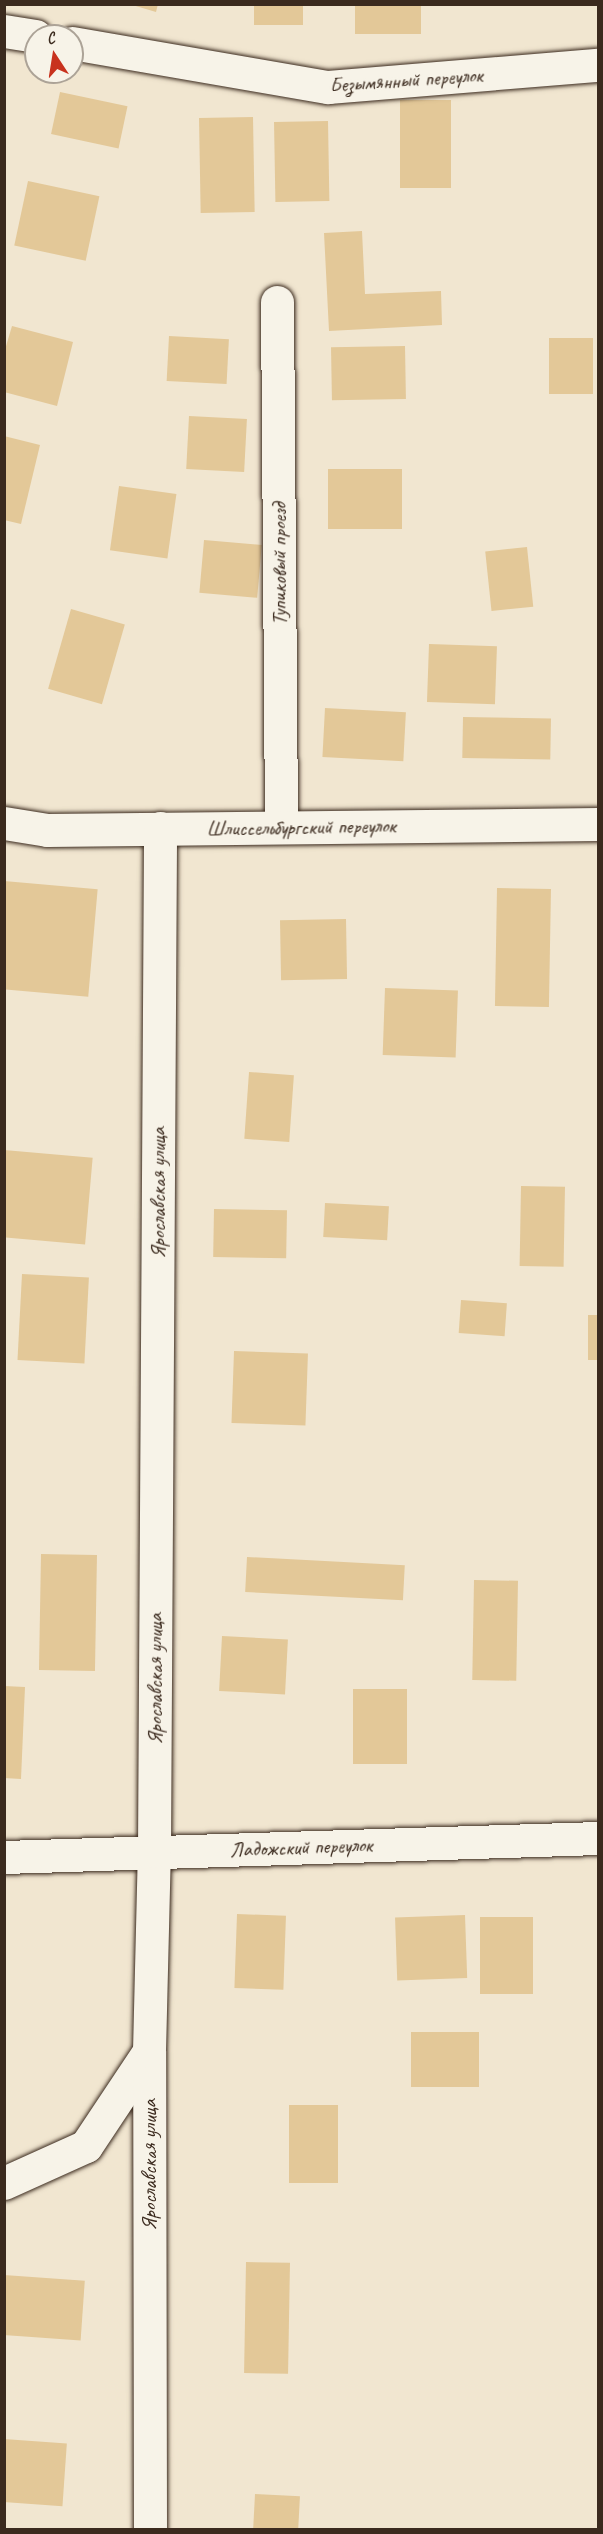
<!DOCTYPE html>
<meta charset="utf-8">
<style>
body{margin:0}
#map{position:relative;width:603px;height:2534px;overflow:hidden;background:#f1e6d0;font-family:Caveat,sans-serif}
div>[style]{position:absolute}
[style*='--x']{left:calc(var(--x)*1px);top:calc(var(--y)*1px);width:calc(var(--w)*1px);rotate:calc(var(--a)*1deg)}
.building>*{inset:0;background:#e3c898;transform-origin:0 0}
.roads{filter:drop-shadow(0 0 2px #3b2a1e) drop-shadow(0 0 2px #3b2a1e)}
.minor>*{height:33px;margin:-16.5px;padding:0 16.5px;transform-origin:16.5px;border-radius:16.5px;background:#f7f3e8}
span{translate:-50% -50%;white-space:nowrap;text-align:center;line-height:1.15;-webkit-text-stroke:4.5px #f7f3e8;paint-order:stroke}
.street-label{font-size:21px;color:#3b2a1e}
.frame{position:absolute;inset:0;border:6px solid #3b2a1e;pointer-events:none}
.north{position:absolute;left:24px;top:24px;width:60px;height:60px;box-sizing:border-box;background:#f7f3e8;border:2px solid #aca397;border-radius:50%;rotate:348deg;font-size:16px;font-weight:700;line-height:24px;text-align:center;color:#3b2a1e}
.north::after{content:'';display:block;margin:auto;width:21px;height:27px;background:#c8321e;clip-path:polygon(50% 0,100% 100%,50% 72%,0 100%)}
</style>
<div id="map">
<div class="building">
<i style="clip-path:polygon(129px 4px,158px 4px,156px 12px)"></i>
<i style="left:254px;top:4px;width:49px;height:21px"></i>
<i style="left:355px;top:4px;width:66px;height:30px"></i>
<i style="left:60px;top:92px;width:69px;height:43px;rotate:12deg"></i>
<i style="left:400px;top:100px;width:51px;height:88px"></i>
<i style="left:253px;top:117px;width:95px;height:54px;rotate:89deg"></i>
<i style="left:328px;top:121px;width:80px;height:54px;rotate:89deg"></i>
<i style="left:28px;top:181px;width:73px;height:66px;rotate:12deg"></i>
<i style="clip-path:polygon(362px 231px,365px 294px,441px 291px,442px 325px,329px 331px,324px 233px)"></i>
<i style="clip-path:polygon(12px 326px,73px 342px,57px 406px,4px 392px,4px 353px)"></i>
<i style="left:169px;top:336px;width:60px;height:45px;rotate:3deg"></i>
<i style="left:549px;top:338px;width:44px;height:56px"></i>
<i style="left:405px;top:346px;width:53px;height:74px;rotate:89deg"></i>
<i style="left:189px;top:416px;width:58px;height:53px;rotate:3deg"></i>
<i style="clip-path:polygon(4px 436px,40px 445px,21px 524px,4px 520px)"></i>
<i style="left:328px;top:469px;width:74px;height:60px"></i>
<i style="left:119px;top:486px;width:58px;height:65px;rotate:8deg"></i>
<i style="left:204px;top:540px;width:58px;height:53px;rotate:5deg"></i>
<i style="left:527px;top:547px;width:60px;height:42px;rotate:84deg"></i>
<i style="left:71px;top:609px;width:56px;height:83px;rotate:16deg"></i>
<i style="left:429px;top:644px;width:68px;height:58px;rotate:2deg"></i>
<i style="left:325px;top:708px;width:81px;height:49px;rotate:3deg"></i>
<i style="left:463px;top:717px;width:88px;height:41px;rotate:1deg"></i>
<i style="left:4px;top:881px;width:94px;height:108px;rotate:5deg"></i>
<i style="left:497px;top:888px;width:54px;height:118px;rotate:1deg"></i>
<i style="left:346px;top:919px;width:60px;height:66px;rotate:89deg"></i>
<i style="left:385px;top:988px;width:73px;height:67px;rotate:2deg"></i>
<i style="left:249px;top:1072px;width:45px;height:67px;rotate:4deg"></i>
<i style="left:4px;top:1150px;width:89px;height:87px;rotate:5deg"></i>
<i style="left:521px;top:1186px;width:44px;height:80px;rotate:1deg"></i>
<i style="left:325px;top:1203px;width:64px;height:34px;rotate:3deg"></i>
<i style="left:214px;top:1209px;width:73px;height:48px;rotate:1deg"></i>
<i style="left:22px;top:1274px;width:67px;height:86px;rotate:3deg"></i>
<i style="left:461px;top:1300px;width:46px;height:33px;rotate:4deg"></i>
<i style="left:588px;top:1315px;width:10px;height:45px"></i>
<i style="left:234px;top:1351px;width:74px;height:72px;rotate:2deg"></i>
<i style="left:41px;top:1554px;width:56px;height:116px;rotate:1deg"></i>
<i style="left:247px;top:1557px;width:158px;height:35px;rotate:3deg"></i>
<i style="left:474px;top:1580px;width:44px;height:100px;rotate:1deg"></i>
<i style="left:222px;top:1636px;width:66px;height:55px;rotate:3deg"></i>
<i style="clip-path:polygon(4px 1686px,25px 1687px,21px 1779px,4px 1778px)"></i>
<i style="left:353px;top:1689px;width:54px;height:75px"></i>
<i style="left:237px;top:1914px;width:49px;height:74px;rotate:2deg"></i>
<i style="left:465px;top:1915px;width:63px;height:70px;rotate:88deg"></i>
<i style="left:480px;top:1917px;width:53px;height:77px"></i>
<i style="left:479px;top:2032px;width:55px;height:68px;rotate:90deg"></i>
<i style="left:289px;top:2105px;width:49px;height:78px"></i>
<i style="left:246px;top:2262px;width:44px;height:111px;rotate:1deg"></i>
<i style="left:4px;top:2275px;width:81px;height:60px;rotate:4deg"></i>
<i style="left:4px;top:2439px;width:63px;height:63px;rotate:4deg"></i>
<i style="left:255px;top:2494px;width:45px;height:35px;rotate:3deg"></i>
</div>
<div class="roads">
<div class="minor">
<i style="--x:4;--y:31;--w:32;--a:9"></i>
<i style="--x:72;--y:43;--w:260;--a:9.8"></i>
<i style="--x:328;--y:87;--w:271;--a:-4.7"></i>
<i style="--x:277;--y:302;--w:525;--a:89.56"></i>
<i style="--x:4;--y:823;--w:44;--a:9.2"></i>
<i style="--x:47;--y:830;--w:551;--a:-0.62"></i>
<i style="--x:4;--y:1857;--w:594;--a:-1.83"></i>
<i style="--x:4;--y:2183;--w:90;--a:-24.3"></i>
<i style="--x:86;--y:2146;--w:114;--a:-56.4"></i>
<i style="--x:150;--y:2530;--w:479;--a:-90.1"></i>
<i style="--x:149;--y:2051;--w:200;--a:-88.6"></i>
<i style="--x:154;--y:1851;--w:1023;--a:-89.66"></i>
</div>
</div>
<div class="street-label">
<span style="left:406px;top:80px;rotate:-4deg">Безымянный переулок</span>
<span style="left:279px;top:564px;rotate:-90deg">Тупиковый проезд</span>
<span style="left:301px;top:827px;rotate:-1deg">Шлиссельбургский переулок</span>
<span style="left:158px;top:1193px;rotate:-90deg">Ярославская улица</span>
<span style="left:155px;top:1679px;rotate:-90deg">Ярославская улица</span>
<span style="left:301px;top:1847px;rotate:-2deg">Ладожский переулок</span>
<span style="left:149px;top:2165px;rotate:-90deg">Ярославская улица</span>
</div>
<div class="frame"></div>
<div class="north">С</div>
</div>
